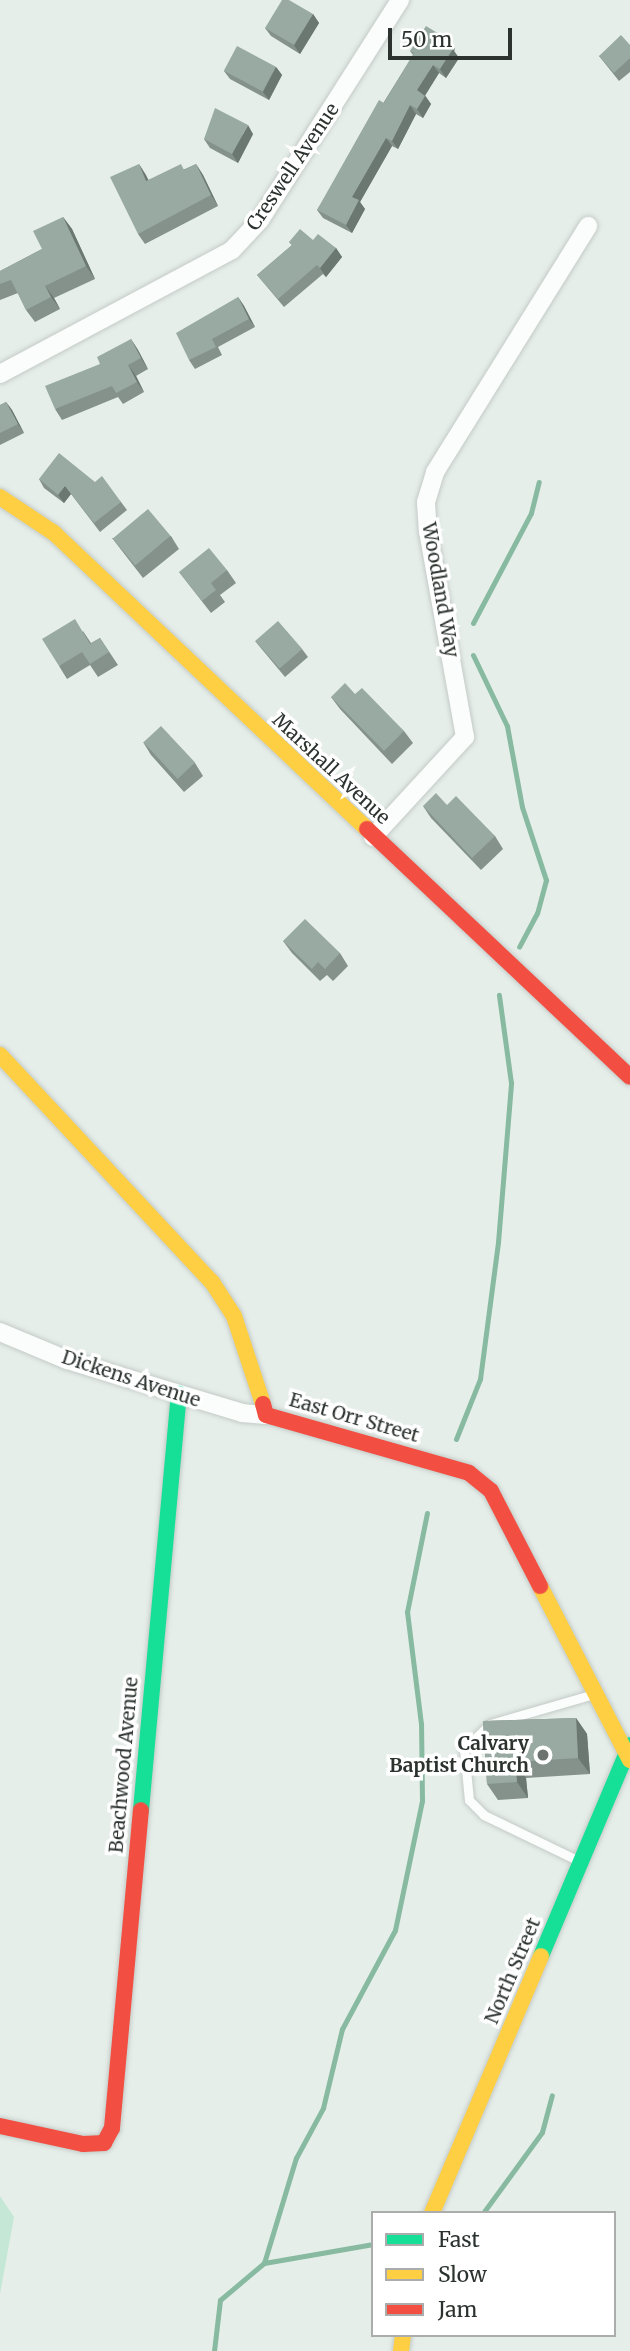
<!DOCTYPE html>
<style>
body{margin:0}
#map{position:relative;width:630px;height:2351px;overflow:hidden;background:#e6eeea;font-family:Merriweather,serif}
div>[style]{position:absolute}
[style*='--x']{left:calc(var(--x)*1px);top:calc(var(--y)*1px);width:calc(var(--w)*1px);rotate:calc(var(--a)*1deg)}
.green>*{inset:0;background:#c4e8d5}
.stream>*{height:5px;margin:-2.5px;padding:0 2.5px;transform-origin:2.5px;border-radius:2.5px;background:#87baa0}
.roads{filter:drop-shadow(0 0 2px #c4cbc7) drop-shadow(0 0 2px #c4cbc7)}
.lane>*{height:9px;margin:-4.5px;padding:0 4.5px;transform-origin:4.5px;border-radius:4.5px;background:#fbfcfc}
.street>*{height:18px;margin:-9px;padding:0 9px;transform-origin:9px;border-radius:9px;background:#fbfcfc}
.fast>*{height:16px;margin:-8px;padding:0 8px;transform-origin:8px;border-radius:8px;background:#16e098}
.slow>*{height:16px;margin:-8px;padding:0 8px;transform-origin:8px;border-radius:8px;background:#ffcf43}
.jam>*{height:16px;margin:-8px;padding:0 8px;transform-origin:8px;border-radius:8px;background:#f24e42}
.wall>*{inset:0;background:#84928b}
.shaded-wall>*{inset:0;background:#6b7771}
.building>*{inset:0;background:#99aaa2;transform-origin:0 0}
.dots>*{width:19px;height:19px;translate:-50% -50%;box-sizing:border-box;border:4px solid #fff;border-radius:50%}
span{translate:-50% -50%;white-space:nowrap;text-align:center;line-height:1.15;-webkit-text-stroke:7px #fff;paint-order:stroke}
.street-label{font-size:19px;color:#2c332f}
.poi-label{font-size:19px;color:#2c332f;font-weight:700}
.right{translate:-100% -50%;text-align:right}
.legend{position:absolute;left:371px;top:2211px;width:245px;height:126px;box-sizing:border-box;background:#fff;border:2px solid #abadac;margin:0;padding:9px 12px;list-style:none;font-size:21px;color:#2c332f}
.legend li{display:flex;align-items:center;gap:14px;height:35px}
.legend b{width:35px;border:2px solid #abadac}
.scale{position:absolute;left:388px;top:28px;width:124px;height:32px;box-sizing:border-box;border:4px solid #2c332f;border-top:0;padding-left:9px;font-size:21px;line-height:24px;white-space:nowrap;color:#2c332f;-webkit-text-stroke:5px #fff;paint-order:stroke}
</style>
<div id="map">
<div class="green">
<i style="clip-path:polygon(0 2196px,14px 2217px,0 2294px)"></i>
</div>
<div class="stream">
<i style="--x:473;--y:623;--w:124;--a:-62.2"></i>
<i style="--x:531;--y:513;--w:32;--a:-76"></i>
<i style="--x:473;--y:655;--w:79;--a:64.4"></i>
<i style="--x:507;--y:726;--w:82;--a:79.5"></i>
<i style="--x:522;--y:807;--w:77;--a:71.8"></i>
<i style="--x:546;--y:880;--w:34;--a:105"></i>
<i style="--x:537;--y:913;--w:38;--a:118"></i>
<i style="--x:456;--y:1439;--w:65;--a:-68.2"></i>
<i style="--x:480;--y:1379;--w:138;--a:-82.5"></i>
<i style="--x:498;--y:1242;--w:160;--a:-85.3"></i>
<i style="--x:511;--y:1083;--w:89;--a:-97.8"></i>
<i style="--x:483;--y:2213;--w:100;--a:-53.9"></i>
<i style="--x:542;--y:2132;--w:38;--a:-75"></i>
<i style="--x:264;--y:2263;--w:111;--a:-9.9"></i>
<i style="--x:214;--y:2351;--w:51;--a:-83.3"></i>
<i style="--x:220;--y:2300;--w:57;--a:-40.1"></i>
<i style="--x:264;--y:2263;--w:110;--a:-73.1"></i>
<i style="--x:296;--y:2158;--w:57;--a:-61.6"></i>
<i style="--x:323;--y:2108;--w:81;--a:-76.5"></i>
<i style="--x:342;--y:2029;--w:112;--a:-61.8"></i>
<i style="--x:395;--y:1930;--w:132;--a:-78.2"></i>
<i style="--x:422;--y:1801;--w:77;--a:-90.7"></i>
<i style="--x:421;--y:1724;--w:113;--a:-97.1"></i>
<i style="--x:407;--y:1612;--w:101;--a:-78.6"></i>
</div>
<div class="roads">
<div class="lane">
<i style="--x:579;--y:1861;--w:106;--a:-154.2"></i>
<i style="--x:484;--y:1815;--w:21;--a:-135"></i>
<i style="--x:469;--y:1800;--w:51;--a:-95.6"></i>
<i style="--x:464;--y:1749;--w:36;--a:-44"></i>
<i style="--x:490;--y:1724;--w:108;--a:-16.1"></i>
</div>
<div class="street">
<i style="--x:0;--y:374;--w:263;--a:-28.1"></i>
<i style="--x:232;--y:250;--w:41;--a:-47"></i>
<i style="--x:260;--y:220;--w:261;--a:-57.5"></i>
<i style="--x:373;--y:837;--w:136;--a:-47.4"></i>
<i style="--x:465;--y:737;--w:208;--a:-100.2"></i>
<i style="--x:428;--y:532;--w:30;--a:-94"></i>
<i style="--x:426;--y:502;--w:31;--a:-73"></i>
<i style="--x:435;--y:472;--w:290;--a:-58.1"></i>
<i style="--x:0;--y:1332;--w:73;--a:22.7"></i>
<i style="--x:67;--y:1360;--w:183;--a:16.8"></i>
<i style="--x:242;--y:1413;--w:24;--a:5"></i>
</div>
<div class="fast">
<i style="--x:141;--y:1810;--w:418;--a:-84.8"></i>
<i style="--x:541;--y:1956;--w:229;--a:-67.1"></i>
</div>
<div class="slow">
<i style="--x:0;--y:497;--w:65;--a:33.7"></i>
<i style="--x:54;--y:533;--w:431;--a:43.4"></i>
<i style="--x:0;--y:1055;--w:311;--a:47"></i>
<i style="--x:212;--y:1282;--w:40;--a:57.1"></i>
<i style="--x:234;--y:1316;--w:93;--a:71.8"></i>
<i style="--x:540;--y:1586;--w:196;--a:62.7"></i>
<i style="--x:432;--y:2213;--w:279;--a:-67"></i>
<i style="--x:401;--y:2351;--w:16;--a:-83"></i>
</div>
<div class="jam">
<i style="--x:367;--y:829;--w:361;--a:43.3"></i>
<i style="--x:263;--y:1404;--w:11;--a:75"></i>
<i style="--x:266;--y:1415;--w:211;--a:15.9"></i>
<i style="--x:469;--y:1473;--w:28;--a:39"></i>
<i style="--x:491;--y:1491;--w:107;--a:62.7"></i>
<i style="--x:0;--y:2126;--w:85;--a:12.2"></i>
<i style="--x:83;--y:2144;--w:21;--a:-3"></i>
<i style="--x:104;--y:2143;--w:17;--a:-62"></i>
<i style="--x:112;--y:2128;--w:319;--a:-84.8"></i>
</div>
</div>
<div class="wall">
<i style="clip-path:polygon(313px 14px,319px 23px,300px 54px,271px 36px,265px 28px)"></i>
<i style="clip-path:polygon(449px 40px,455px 49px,454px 51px,459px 58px,446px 78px,439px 73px,425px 95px,431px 104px,423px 118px,416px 114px,398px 149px,392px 146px,360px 202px,365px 209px,352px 233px,323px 218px,317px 210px,413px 55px,410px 51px)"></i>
<i style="clip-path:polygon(630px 45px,630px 72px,619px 81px,599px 56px)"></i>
<i style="clip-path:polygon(276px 67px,282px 75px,269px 100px,230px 79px,224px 71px)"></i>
<i style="clip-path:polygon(253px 134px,238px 163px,210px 148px,204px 139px)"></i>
<i style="clip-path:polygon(139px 164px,148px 180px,185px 169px,196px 164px,203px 175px,218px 206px,145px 244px,138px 234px)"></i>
<i style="clip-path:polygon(63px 217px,72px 229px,95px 279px,54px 298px,60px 309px,35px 322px,26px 310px,18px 293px,0 300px,0 271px,42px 249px)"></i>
<i style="clip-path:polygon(313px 240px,336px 248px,342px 257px,326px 277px,323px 274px,284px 307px,257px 275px,292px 245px,289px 242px)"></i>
<i style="clip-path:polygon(238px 297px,244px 306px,255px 327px,218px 347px,222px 355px,195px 369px,189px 360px)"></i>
<i style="clip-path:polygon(131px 339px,138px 350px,148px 369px,136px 376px,144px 392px,123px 404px,118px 397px,62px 420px,55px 409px,100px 364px)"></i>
<i style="clip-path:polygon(6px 402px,12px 410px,24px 433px,0 445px,0 405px)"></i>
<i style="clip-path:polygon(39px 479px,95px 482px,121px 502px,127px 510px,100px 532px,71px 494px,64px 503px,44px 488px)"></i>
<i style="clip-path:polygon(171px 536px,179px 549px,143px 578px,112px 538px)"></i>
<i style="clip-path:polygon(227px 570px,236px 583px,220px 595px,225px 602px,211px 613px,179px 572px)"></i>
<i style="clip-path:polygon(83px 631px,91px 643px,100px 638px,118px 665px,98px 677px,90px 665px,67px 679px,59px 666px)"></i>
<i style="clip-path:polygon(255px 641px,302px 649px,308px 657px,285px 677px)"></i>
<i style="clip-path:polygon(355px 694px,404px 731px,413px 743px,392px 764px,340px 709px,331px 697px)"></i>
<i style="clip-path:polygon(143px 742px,195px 763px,203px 776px,184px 792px,151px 755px)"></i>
<i style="clip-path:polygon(447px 805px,495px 836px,503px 849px,481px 870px,431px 818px,423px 806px)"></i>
<i style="clip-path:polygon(283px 941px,340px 953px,348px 966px,333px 981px,327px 975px,320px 981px,292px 953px)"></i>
<i style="clip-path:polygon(576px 1718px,587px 1734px,590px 1774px,526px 1778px,528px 1798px,498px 1800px,487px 1784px,483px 1721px)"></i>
</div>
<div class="shaded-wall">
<i style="clip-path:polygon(313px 14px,319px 23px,300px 54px,294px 45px)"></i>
<i style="clip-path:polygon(449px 40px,455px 49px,454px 51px,459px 58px,446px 78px,440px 69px,446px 45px)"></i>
<i style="clip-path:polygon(433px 65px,439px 73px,423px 99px,417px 90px)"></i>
<i style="clip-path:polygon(276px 67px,282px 75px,269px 100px,263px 92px)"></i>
<i style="clip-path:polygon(425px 96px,431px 104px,423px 118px,417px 109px)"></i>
<i style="clip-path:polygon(410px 105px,416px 114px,398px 149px,392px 141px)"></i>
<i style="clip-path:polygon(248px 125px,253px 134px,238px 163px,232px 154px)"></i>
<i style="clip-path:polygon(386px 138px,392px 146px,360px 202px,365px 209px,352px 233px,346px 225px,352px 197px)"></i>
<i style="clip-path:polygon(139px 164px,146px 175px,154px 192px,146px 181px)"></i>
<i style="clip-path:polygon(196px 164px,203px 175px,218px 206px,211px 195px)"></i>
<i style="clip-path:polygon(63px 217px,72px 229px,95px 279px,86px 266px)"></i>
<i style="clip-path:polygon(336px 248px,342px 257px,326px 277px,320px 268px)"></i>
<i style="clip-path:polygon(45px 286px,54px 298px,60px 309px,51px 297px)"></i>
<i style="clip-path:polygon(238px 297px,244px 306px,255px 327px,249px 319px)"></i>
<i style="clip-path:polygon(131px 339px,138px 350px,148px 369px,141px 358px)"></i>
<i style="clip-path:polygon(128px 365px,136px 376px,144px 392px,137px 382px)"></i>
<i style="clip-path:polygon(6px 402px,12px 410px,24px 433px,18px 424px)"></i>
<i style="clip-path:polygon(65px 486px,71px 494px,64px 503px,58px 495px)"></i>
<i style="clip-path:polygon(576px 1718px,587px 1734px,590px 1774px,578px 1758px)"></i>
<i style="clip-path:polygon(515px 1762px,526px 1778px,528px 1798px,517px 1782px)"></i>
</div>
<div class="building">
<i style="clip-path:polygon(282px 0,289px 0,313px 14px,294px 45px,265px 28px)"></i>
<i style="clip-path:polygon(426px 26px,449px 40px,446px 45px,453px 49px,440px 69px,433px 65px,417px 90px,425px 96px,417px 109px,410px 105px,392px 141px,386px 138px,352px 197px,359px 200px,346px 225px,317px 210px,379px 100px,384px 103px,414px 53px,410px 51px)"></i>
<i style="clip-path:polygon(621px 35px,630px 45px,630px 58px,614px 73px,599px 56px)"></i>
<i style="left:237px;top:46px;width:44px;height:28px;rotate:28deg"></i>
<i style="clip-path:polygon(215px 108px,248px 125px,232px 154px,204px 139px)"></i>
<i style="clip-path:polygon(139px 164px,146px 181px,181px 164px,184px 170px,196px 164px,211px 195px,138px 234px,110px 177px)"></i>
<i style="clip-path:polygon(63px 217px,86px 266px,45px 286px,51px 297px,26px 310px,11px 280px,0 284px,0 271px,42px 249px,33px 231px)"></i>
<i style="clip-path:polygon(300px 229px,313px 240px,318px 234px,336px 248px,320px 268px,317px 265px,278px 299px,257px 275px,292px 245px,289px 242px)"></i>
<i style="clip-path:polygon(238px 297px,249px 319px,212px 339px,216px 347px,189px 360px,176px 333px)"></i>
<i style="clip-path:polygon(131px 339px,141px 358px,128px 365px,137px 382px,116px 393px,112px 386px,55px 409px,45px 386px,100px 364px,97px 357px)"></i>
<i style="clip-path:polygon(6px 402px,18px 424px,0 433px,0 405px)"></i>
<i style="clip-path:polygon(59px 453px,95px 482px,102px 476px,121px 502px,94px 523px,65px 486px,58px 495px,39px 479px)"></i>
<i style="left:148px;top:509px;width:35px;height:46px;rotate:50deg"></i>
<i style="clip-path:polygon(209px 548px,227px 570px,211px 583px,216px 590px,202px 601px,179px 572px)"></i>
<i style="clip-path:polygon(75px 619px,90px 644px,100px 638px,109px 652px,90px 664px,82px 652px,59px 666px,42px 639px)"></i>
<i style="left:278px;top:621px;width:37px;height:30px;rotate:49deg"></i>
<i style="clip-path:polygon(345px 683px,355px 694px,362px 688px,404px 731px,384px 751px,331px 697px)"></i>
<i style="left:161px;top:726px;width:50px;height:24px;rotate:47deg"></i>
<i style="clip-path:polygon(436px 793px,447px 805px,456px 796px,495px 836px,472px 858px,423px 806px)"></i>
<i style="clip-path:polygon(305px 919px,340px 953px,325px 969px,318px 962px,312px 969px,283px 941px)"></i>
<i style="clip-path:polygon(576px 1718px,578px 1758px,515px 1762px,517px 1782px,487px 1784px,483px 1721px)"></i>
</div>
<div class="dots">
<i style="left:543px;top:1755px;background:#6d7470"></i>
</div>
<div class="street-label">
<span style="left:293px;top:167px;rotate:-56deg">Creswell Avenue</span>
<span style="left:440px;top:590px;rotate:80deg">Woodland Way</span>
<span style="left:331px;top:769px;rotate:43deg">Marshall Avenue</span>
<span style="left:131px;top:1379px;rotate:18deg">Dickens Avenue</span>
<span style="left:354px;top:1418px;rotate:16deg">East Orr Street</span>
<span style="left:124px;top:1765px;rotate:-85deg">Beachwood Avenue</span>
<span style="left:513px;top:1971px;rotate:-67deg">North Street</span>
</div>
<div class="poi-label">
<span class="right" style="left:529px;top:1755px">Calvary<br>Baptist Church</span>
</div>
<ul class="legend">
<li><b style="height:9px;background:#16e098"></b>Fast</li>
<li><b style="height:9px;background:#ffcf43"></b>Slow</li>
<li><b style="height:9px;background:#f24e42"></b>Jam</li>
</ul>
<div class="scale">50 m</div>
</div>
